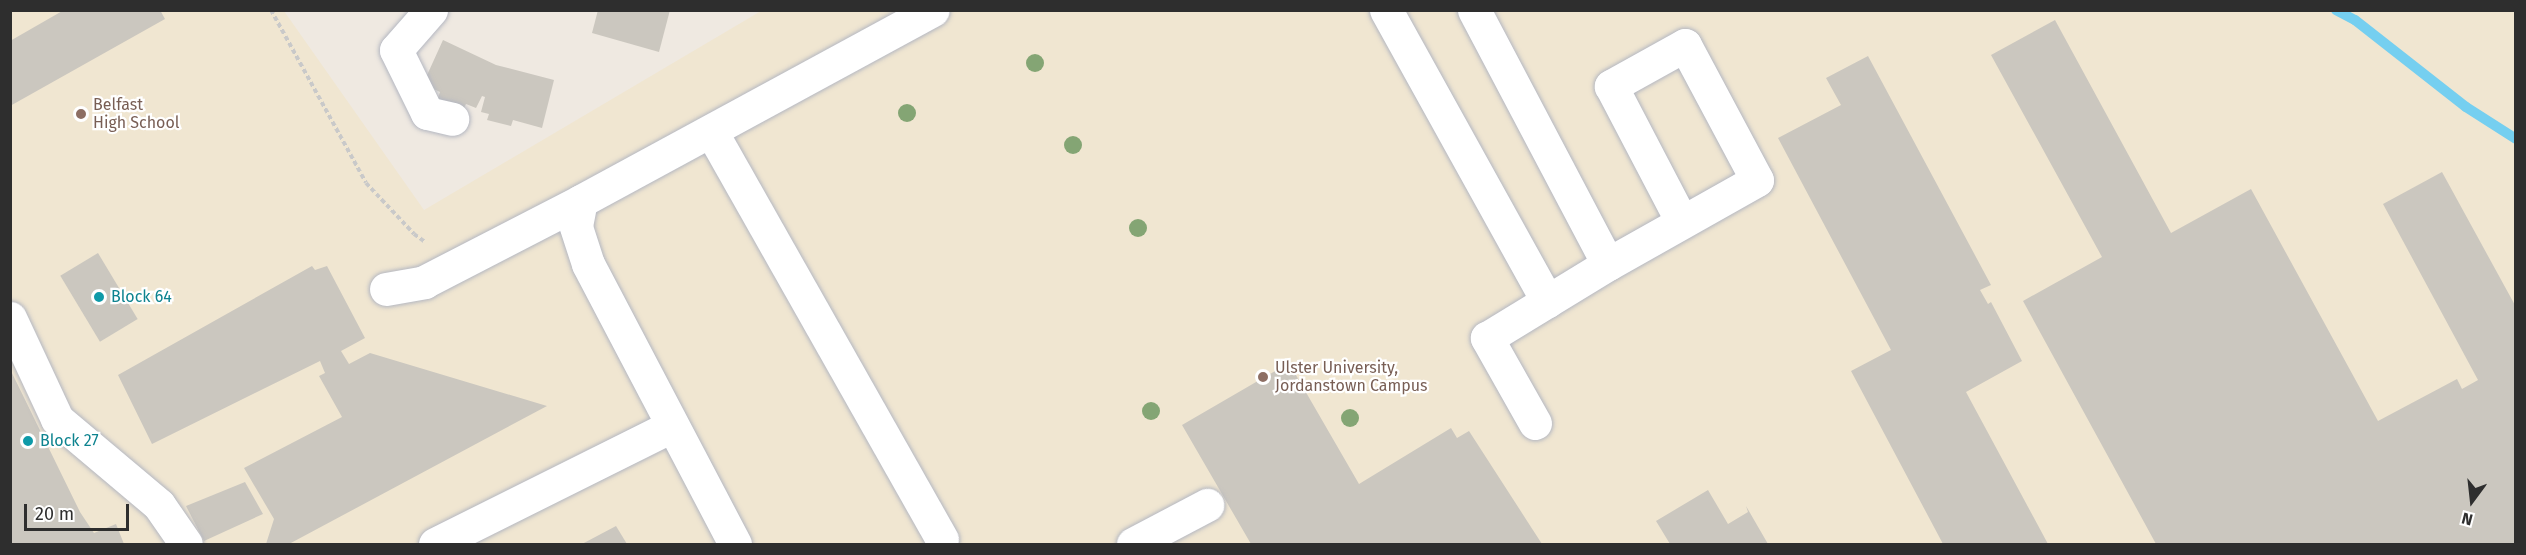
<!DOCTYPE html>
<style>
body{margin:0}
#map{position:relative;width:2526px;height:555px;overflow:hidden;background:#efe9e1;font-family:"Fira Sans",sans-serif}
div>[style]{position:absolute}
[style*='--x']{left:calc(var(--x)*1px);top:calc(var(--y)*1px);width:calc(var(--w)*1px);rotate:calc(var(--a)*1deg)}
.education>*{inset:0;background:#f0e6d1}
.stream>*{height:10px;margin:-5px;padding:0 5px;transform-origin:5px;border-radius:5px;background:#75cff0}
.building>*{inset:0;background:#cbc7bf;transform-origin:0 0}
.path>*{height:4px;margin-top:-2px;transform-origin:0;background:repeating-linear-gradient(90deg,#c9c9c9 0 4.5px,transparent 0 7.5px)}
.roads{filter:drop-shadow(0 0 2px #b4b7c1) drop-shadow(0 0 2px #b4b7c1)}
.minor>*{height:33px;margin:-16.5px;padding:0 16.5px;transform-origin:16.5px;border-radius:16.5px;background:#fff}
.trees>*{width:18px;height:18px;margin:-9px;border-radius:50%;background:#84a574}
.dots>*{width:16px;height:16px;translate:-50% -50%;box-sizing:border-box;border:3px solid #fff;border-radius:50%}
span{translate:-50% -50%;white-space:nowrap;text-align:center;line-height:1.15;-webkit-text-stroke:4.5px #fff;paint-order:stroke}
.education-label{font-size:16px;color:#785e54}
.left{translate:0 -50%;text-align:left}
.culture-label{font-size:16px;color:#0d838f}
.frame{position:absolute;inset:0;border:12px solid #2e2e2e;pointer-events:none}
.north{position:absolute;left:2442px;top:471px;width:60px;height:60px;-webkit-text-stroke:4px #fff;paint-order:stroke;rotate:195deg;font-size:16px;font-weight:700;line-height:24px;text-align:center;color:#2e2e2e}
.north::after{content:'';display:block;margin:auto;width:21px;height:27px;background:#2e2e2e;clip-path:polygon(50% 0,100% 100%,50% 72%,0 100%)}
.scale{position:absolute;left:24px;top:504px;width:105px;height:27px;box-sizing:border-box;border:3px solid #2e2e2e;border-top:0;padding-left:8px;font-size:18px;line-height:21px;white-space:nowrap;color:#2e2e2e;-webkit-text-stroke:4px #fff;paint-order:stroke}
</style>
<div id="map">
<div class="education">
<i style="clip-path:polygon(10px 11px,284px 11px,424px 210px,761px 11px,2515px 11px,2515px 544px,11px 544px)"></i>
</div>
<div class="stream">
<i style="--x:2336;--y:10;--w:21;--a:28"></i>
<i style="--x:2355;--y:20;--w:141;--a:38.1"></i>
<i style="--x:2466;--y:107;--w:59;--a:32.6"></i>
</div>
<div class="building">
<i style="clip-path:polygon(64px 10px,160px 10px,165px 19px,10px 106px,10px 41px)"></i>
<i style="clip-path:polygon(598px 10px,670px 10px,659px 52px,592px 33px)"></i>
<i style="clip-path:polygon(2055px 20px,2171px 233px,2251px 189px,2378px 421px,2457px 379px,2462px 389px,2478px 380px,2383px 204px,2442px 172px,2516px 307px,2516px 544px,2156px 544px,2023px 301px,2102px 257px,1991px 55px)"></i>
<i style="clip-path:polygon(443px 40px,496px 65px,554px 80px,542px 128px,513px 120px,511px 126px,487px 120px,489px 114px,481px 112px,485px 97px,482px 96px,476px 108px,466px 104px,462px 112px,437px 101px,440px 92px,423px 84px)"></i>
<i style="clip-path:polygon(1868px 56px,1991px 285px,1980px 290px,1988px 304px,1991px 302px,2022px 361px,1966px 392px,2048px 544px,1943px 544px,1851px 371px,1891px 350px,1778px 138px,1841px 105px,1826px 78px)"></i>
<i style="left:98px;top:253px;width:77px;height:44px;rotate:59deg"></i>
<i style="clip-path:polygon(312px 266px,315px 270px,327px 266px,365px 338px,341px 351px,349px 364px,370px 353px,547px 406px,289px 544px,266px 544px,274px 519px,244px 468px,342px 417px,319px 376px,325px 373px,320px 361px,152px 444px,118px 375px)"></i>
<i style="clip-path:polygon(1289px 363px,1359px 484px,1451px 428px,1457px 438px,1469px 431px,1542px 544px,1251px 544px,1182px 425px)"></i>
<i style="clip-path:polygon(10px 369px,80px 512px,94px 533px,116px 524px,124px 544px,10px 544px)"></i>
<i style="clip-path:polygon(245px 482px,263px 514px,204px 541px,186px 506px)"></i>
<i style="clip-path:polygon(1708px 490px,1728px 524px,1748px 512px,1746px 506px,1768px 544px,1670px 544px,1656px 521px)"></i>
<i style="clip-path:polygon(616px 526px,627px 544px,582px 544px)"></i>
</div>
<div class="path">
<i style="--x:271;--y:10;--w:197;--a:61.2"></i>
<i style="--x:366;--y:183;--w:70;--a:46.7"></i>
<i style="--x:414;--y:234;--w:14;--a:36"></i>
</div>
<div class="roads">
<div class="minor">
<i style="--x:431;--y:10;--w:53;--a:131.2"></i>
<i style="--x:396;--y:50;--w:70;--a:63.8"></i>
<i style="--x:427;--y:113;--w:26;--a:13"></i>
<i style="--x:1386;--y:10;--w:333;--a:61"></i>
<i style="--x:1474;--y:10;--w:287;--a:62.2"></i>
<i style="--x:711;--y:131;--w:469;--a:60.5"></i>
<i style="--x:386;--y:289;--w:39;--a:-10"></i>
<i style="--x:424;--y:282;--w:177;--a:-27.3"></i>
<i style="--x:10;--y:318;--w:111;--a:65"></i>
<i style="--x:57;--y:419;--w:133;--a:40.1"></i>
<i style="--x:159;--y:505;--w:47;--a:55.3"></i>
<i style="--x:1535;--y:423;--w:98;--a:-119.5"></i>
<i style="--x:1487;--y:338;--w:142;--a:-31.4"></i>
<i style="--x:1608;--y:264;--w:171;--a:-29.4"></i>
<i style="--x:1757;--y:180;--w:153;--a:-118.1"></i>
<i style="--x:1685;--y:45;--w:85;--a:151"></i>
<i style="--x:1611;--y:86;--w:153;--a:62.4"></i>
<i style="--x:435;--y:544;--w:265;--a:-26.5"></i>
<i style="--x:735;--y:544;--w:316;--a:-117.7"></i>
<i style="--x:588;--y:264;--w:40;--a:-108"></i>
<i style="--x:576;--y:226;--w:25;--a:-79"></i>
<i style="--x:581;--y:201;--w:400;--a:-28.5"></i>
<i style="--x:1133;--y:544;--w:84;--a:-27.8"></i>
</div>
</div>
<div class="trees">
<i style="left:1035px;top:63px"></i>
<i style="left:907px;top:113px"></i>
<i style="left:1073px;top:145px"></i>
<i style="left:1138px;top:228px"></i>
<i style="left:1151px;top:411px"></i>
<i style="left:1350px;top:418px"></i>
</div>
<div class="dots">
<i style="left:81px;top:114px;background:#8d6e63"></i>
<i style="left:99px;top:297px;background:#0f9aa8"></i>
<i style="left:1263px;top:377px;background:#8d6e63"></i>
<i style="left:28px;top:441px;background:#0f9aa8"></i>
</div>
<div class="education-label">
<span class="left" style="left:93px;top:114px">Belfast<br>High School</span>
<span class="left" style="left:1275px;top:377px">Ulster University,<br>Jordanstown Campus</span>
</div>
<div class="culture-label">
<span class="left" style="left:111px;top:297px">Block 64</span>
<span class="left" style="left:40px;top:441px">Block 27</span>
</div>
<div class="frame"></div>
<div class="north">N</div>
<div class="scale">20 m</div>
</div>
